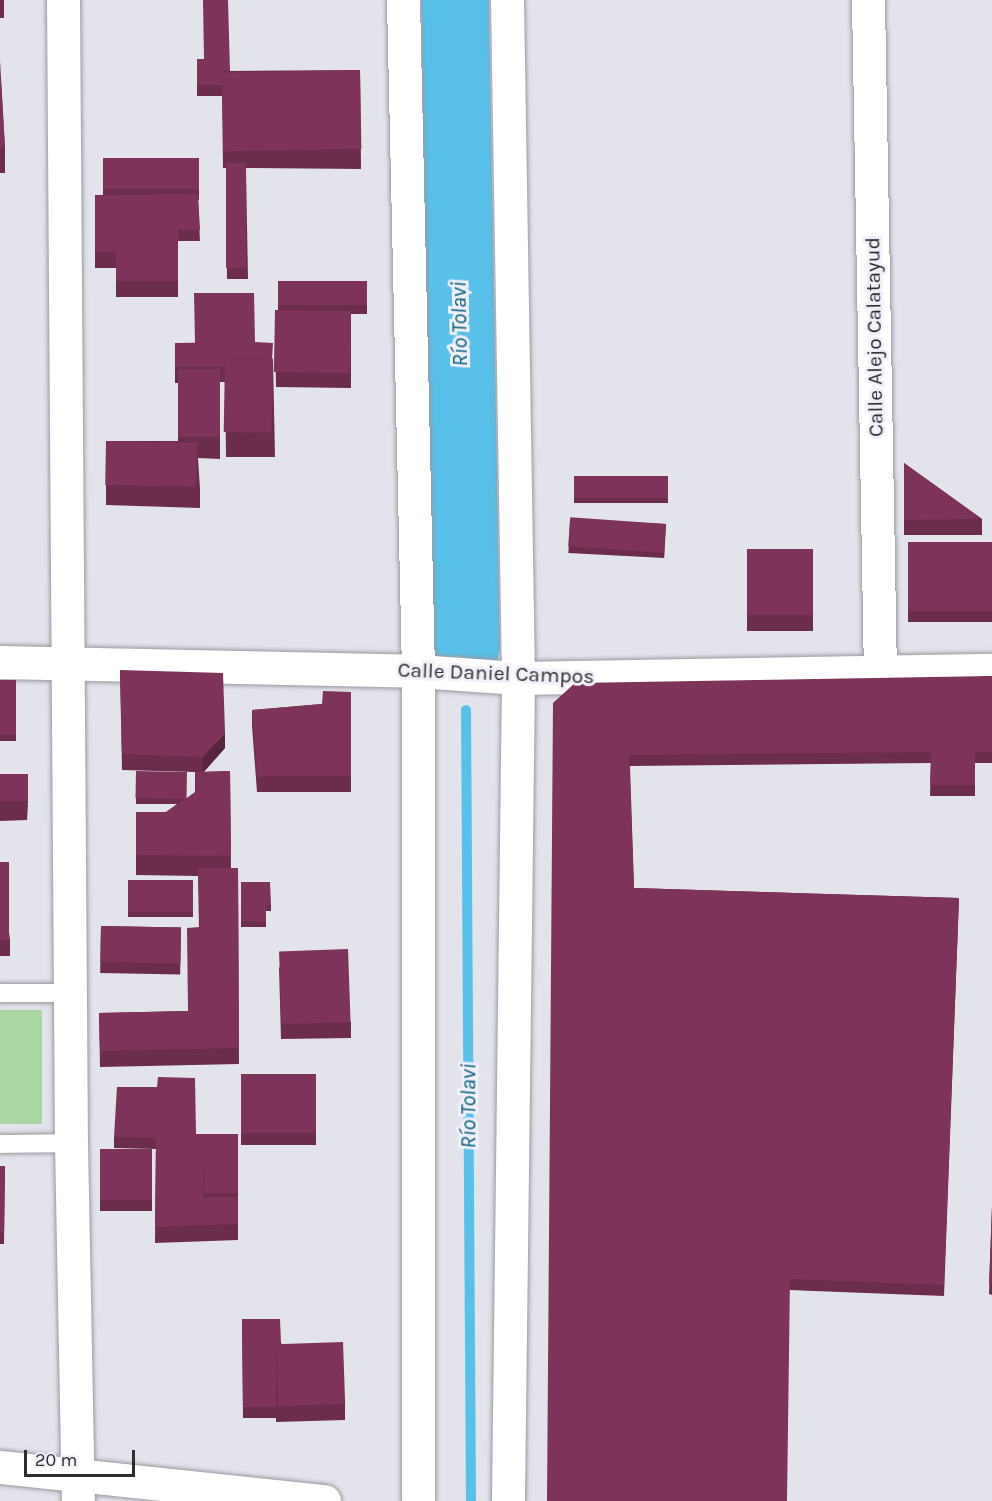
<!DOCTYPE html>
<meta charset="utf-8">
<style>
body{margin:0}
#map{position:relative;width:992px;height:1501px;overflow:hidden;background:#e3e3eb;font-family:Karla,sans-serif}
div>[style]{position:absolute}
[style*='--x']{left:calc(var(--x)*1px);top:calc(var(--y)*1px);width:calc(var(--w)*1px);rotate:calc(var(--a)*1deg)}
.green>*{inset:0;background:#a9d6a3;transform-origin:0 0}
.stream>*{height:10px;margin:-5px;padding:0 5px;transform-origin:5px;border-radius:5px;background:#59c0ea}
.river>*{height:68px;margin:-34px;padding:0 34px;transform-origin:34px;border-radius:34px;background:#59c0ea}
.roads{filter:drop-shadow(0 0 2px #9999a1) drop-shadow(0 0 2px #9999a1)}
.service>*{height:18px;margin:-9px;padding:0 9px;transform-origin:9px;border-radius:9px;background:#fff}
.minor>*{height:33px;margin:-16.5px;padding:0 16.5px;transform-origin:16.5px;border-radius:16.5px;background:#fff}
.wall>*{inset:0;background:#6c2c4c;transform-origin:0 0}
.shaded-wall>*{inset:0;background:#58243e}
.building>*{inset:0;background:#7e3358;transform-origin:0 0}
span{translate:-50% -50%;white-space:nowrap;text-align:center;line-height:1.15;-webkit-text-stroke:6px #f1f0f9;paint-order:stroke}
.street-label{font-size:21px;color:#2d2d30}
.water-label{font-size:22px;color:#065e7a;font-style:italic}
.scale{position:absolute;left:24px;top:1450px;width:111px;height:27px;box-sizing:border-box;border:3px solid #2d2d30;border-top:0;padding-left:8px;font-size:18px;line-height:21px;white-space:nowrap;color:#2d2d30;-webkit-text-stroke:4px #f1f0f9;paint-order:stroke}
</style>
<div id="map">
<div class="green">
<i style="left:42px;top:1010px;width:114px;height:42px;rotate:90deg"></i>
</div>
<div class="stream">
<i style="--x:466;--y:710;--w:791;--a:89.64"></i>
</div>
<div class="river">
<i style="--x:455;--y:0;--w:647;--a:89.03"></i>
</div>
<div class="roads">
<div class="service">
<i style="--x:0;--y:993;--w:70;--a:0"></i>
<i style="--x:0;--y:1144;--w:71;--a:-0.8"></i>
</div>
<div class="minor">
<i style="--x:63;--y:0;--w:1143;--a:89.6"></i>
<i style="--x:71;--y:1143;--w:358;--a:88.9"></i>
<i style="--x:403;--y:0;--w:671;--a:88.72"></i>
<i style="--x:418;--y:671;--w:830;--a:90"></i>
<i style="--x:507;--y:0;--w:678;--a:89.07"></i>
<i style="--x:518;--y:678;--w:823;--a:90.7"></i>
<i style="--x:868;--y:0;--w:673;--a:88.98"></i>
<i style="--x:0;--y:662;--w:418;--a:1.2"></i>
<i style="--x:418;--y:671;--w:100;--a:4"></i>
<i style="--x:518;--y:678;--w:474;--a:-1"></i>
<i style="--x:0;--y:1467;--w:326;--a:6"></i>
</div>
</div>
<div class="wall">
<i style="left:0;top:0;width:4px;height:18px"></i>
<i style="clip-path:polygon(197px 59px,230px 71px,360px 70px,361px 169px,246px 168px,248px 279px,227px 279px,226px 168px,223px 168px,222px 96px,197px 96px)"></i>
<i style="clip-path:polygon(0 61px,5px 148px,5px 173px,0 173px)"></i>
<i style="clip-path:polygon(199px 158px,199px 200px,198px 200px,200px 241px,178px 241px,178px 297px,116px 297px,116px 268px,95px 268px,95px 195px,103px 195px,103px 160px)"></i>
<i style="clip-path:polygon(278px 281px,367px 281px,367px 314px,351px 314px,351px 388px,276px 387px,275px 310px,278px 310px)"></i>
<i style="clip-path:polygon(255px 342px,273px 359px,275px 457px,226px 457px,225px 382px,220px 382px,220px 459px,198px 458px,200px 489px,200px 508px,106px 505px,106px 441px,178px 441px,178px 383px,175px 383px,175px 343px)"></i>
<i style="clip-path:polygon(904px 463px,982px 519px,982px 535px,904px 535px)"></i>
<i style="left:668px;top:476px;width:27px;height:94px;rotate:90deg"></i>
<i style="left:666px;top:524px;width:34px;height:96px;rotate:93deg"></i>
<i style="left:908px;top:542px;width:84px;height:80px"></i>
<i style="left:747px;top:549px;width:66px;height:82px"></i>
<i style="clip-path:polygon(120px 670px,225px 748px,204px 772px,230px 771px,231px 868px,238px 868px,239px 1064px,100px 1067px,99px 1013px,188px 1011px,199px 927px,198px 876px,136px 875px,136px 812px,166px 812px,177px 804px,136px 804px,136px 771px,187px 798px,195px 792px,195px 772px,122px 770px)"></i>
<i style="clip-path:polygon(992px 676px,992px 763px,975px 763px,975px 796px,930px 796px,931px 763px,630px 766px,634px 888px,959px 898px,944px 1296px,790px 1290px,553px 703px)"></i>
<i style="left:0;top:680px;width:16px;height:61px"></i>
<i style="clip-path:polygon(351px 692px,351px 792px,257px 792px,252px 726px,252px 710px,322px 704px)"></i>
<i style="clip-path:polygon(0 774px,28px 793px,27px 820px,0 821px)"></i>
<i style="clip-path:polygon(0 862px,10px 940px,10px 956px,0 956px)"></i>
<i style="left:128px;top:880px;width:65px;height:37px"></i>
<i style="clip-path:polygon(241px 882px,271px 905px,271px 911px,266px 911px,266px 927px,241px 927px)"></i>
<i style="left:101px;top:926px;width:80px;height:47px;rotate:1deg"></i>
<i style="clip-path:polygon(279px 967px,351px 1022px,351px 1038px,281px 1039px)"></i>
<i style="left:241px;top:1074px;width:75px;height:71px"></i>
<i style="clip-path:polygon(196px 1134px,238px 1134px,238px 1240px,155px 1243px,156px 1149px,114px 1148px,114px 1137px)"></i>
<i style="left:152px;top:1149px;width:62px;height:52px;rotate:90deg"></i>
<i style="clip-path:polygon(0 1166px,5px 1166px,4px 1244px,0 1244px)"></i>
<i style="clip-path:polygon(992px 1207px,992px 1295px,989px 1294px)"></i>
<i style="clip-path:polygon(242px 1319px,281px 1343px,345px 1404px,345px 1420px,276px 1422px,276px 1418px,243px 1418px)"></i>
</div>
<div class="shaded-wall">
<i style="clip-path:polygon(225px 732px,225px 748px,203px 772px,203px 757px)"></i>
<i style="clip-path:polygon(28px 774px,28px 793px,27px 820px,27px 800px)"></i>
</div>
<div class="building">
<i style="clip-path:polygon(203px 0,228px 0,230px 71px,222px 71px,222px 85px,197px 85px,197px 59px,204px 59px)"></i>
<i style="left:360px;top:70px;width:79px;height:138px;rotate:89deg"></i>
<i style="clip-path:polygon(0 81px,1px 81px,5px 148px,0 148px)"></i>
<i style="left:199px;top:158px;width:31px;height:96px;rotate:90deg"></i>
<i style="left:226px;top:163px;width:20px;height:105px"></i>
<i style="clip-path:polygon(198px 194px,200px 230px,178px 230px,178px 229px,95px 229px,95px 195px)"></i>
<i style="clip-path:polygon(95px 229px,178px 229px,178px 281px,116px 281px,116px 252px,95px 252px)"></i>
<i style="left:278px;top:281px;width:89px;height:24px"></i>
<i style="clip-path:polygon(194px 293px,254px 293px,255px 342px,273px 343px,272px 359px,225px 358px,225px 367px,175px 367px,175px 343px,195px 343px)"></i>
<i style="left:275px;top:310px;width:76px;height:62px;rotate:1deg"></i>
<i style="left:225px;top:358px;width:48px;height:74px;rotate:1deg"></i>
<i style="left:178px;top:369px;width:42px;height:68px"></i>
<i style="left:106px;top:441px;width:91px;height:44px;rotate:1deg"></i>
<i style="clip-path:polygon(904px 463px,982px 519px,904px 520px)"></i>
<i style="left:668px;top:476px;width:22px;height:94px;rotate:90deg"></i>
<i style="left:666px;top:524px;width:29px;height:96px;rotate:94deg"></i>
<i style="left:908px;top:542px;width:84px;height:69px"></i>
<i style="left:747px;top:549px;width:66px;height:66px"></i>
<i style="clip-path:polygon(120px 670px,223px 673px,225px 732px,203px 757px,122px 754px)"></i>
<i style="clip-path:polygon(992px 676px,992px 752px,975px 752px,975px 785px,930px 785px,931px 752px,629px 755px,634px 888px,959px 898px,944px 1285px,790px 1279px,787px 1501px,547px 1501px,553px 703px,575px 683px)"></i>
<i style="left:0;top:680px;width:16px;height:55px"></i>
<i style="clip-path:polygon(323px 691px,351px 692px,351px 776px,257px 776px,252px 710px,322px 704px)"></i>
<i style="left:136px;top:771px;width:51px;height:27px;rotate:1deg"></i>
<i style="clip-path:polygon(230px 771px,231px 856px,136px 855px,136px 812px,166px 812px,196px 792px,195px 772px)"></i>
<i style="left:0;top:774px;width:28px;height:27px"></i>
<i style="left:0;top:862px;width:9px;height:78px"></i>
<i style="clip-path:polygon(198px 868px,238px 868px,239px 1048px,100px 1051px,99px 1013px,188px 1011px,187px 928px,200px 927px)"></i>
<i style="left:128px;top:880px;width:65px;height:32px"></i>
<i style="clip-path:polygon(241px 882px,270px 882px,271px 905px,266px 906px,266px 922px,241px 921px)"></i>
<i style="left:101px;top:926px;width:80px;height:36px;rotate:1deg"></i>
<i style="left:348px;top:949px;width:73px;height:69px;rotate:88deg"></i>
<i style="left:241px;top:1074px;width:75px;height:59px"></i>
<i style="clip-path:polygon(158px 1077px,195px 1078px,196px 1134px,156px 1134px,156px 1138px,114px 1137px,117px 1087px,157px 1087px)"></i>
<i style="clip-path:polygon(156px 1134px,238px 1134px,238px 1150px,204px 1152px,203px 1193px,203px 1197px,238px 1197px,238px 1224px,155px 1227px)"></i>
<i style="left:152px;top:1149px;width:51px;height:52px;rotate:90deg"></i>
<i style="left:238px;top:1150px;width:43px;height:34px;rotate:90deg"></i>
<i style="clip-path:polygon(0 1166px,5px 1166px,4px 1233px,0 1233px)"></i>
<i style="clip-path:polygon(992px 1207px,992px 1283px,989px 1283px)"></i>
<i style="clip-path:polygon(242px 1319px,280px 1319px,281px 1343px,276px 1343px,276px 1407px,243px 1407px)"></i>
<i style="left:343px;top:1342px;width:62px;height:67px;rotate:88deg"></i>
</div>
<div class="street-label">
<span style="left:874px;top:337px;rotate:-91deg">Calle Alejo Calatayud</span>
<span style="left:496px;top:673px;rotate:2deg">Calle Daniel Campos</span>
</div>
<div class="water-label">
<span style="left:460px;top:324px;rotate:-91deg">Río Tolavi</span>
<span style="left:469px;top:1106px;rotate:-90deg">Río Tolavi</span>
</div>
<div class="scale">20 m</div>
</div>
